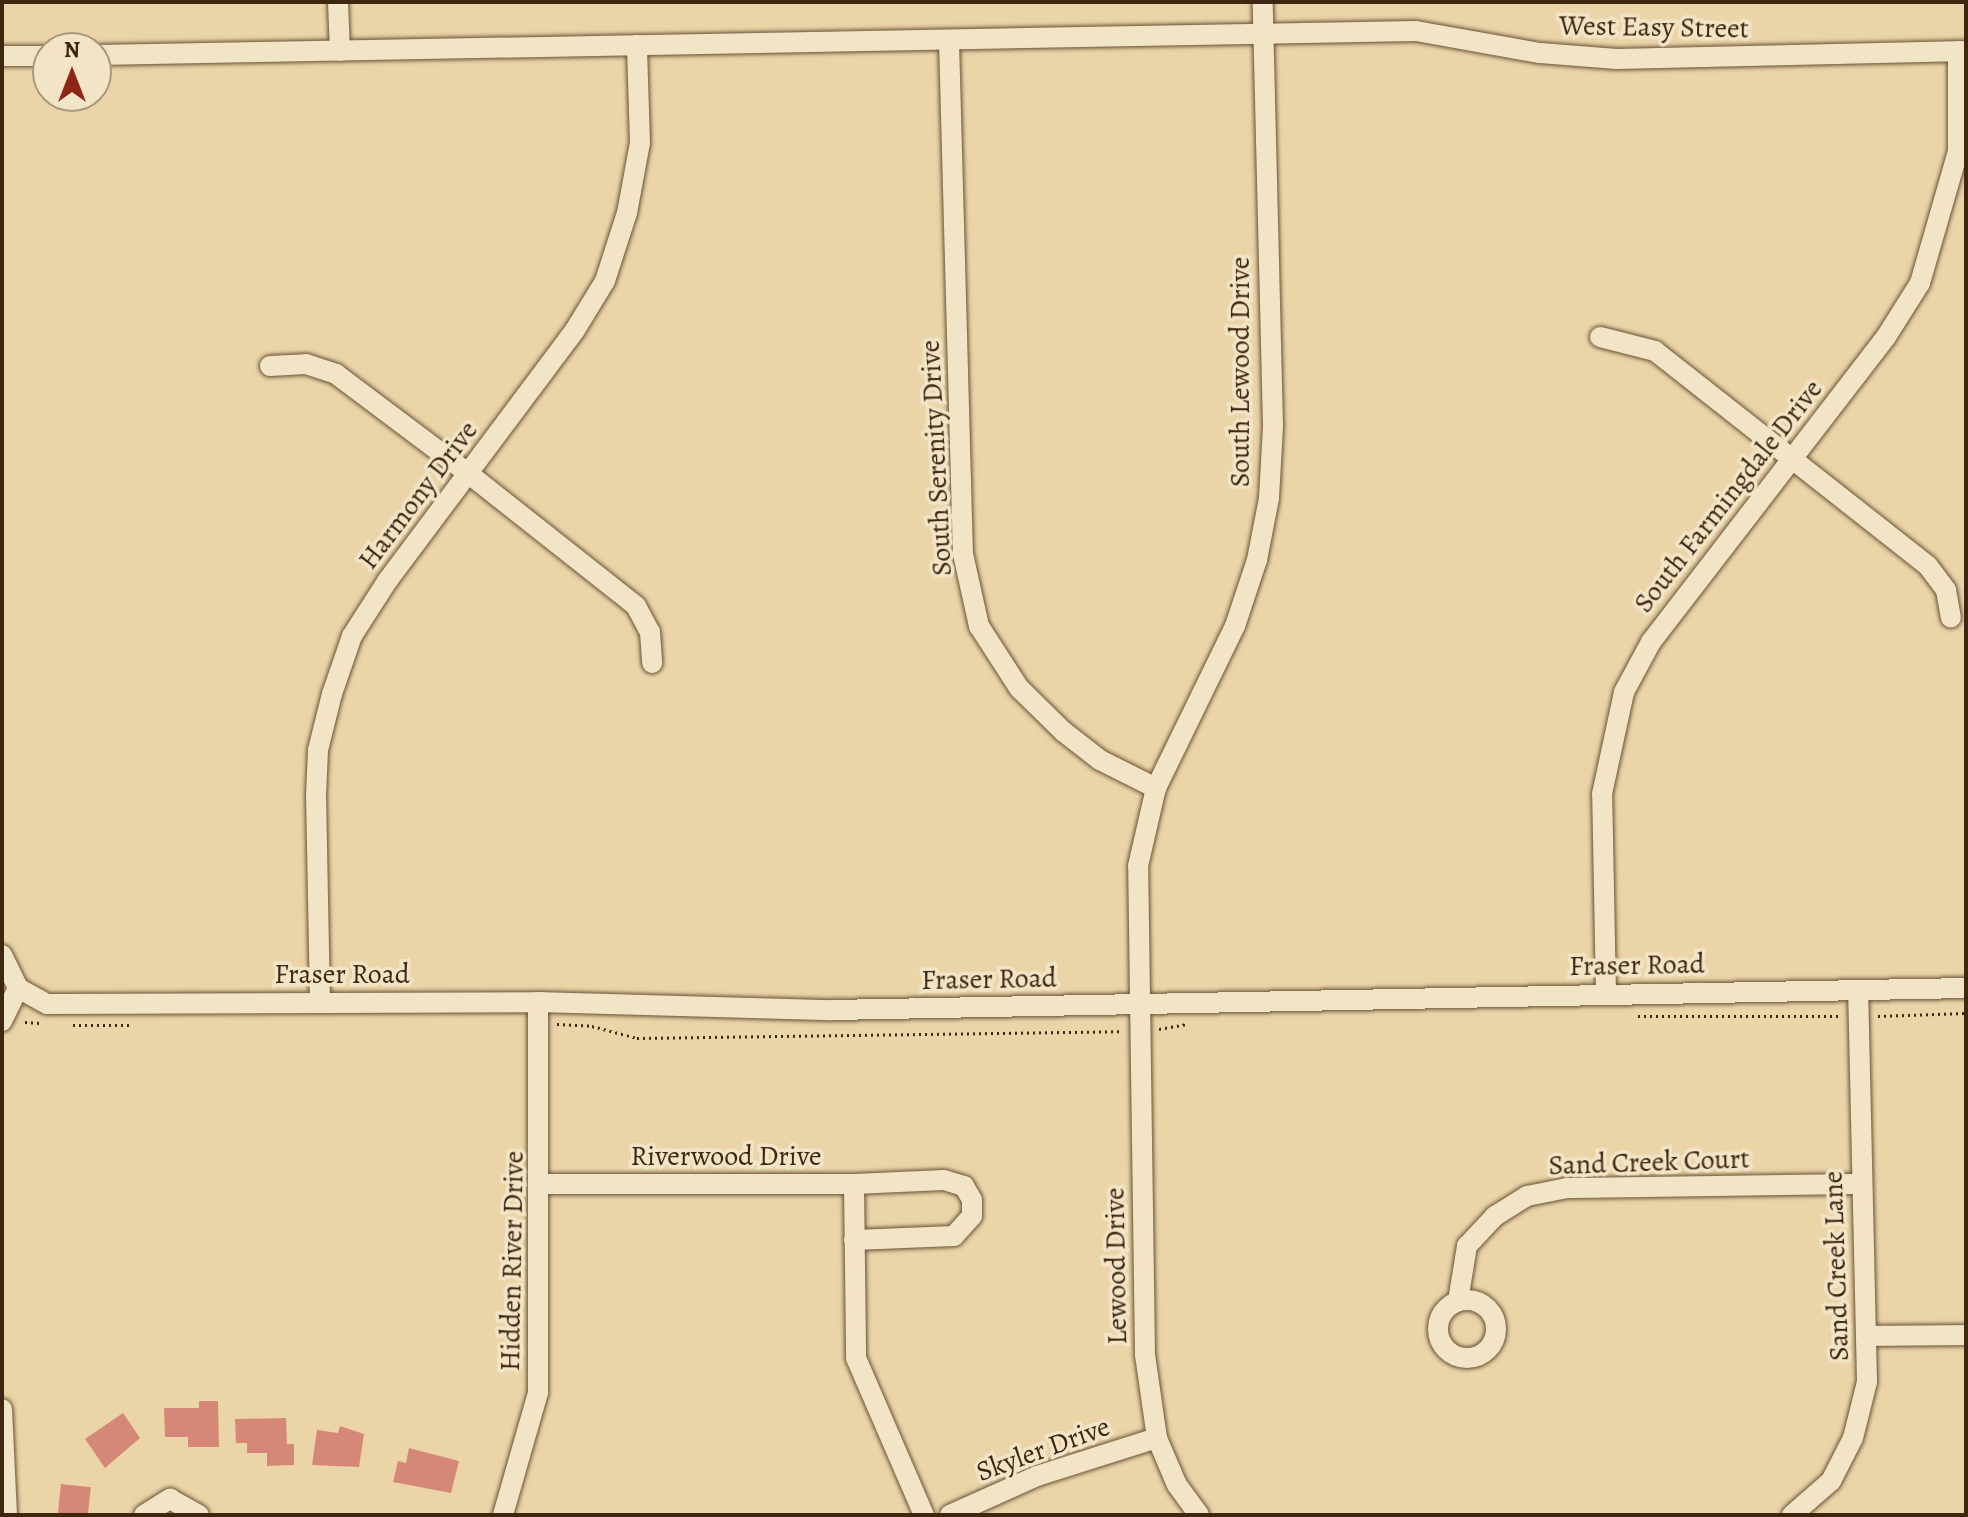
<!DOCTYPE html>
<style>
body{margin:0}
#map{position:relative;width:1968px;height:1517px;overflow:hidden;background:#ebd5a8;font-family:Alegreya,serif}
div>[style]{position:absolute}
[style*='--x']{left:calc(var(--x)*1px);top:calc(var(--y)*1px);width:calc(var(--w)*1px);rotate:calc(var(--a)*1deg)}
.building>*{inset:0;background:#d68878;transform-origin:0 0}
.path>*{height:3px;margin-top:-1.5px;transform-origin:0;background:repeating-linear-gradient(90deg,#3e2610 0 2px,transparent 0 6px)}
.roads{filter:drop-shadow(0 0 2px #695236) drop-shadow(0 0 2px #695236)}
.minor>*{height:20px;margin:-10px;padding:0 10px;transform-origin:10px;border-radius:10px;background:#f2e4c6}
.minor>.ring{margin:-10px;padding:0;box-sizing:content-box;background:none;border:20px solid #f2e4c6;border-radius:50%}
span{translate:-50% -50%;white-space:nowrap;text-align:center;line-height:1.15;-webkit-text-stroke:7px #f2e4c6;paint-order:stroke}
.street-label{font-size:28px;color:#3e2610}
.frame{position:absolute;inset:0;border:4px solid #3e2610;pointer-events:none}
.north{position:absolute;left:32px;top:32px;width:80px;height:80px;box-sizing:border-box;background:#f2e4c6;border:2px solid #aa987d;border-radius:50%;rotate:0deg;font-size:22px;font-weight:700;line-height:32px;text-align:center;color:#3e2610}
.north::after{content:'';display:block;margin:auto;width:28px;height:36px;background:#8f2418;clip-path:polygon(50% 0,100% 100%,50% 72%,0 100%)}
</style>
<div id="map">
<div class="building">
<i style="clip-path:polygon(199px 1401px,218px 1401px,219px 1447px,188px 1447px,188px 1437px,165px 1437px,164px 1408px,199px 1408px)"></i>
<i style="clip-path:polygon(123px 1413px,140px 1438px,105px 1468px,85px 1439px)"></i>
<i style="clip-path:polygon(286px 1418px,287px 1444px,294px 1444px,294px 1465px,267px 1466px,267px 1453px,247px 1453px,247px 1443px,236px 1443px,235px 1419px)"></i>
<i style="clip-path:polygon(340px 1426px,364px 1434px,359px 1467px,312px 1465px,317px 1430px,338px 1433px)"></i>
<i style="clip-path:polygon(409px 1448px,459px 1461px,451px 1493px,393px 1482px,398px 1461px,406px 1463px)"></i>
<i style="left:61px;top:1484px;width:30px;height:31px;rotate:6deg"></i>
</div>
<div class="path">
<i style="--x:1638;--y:1016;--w:200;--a:0"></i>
<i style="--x:1878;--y:1016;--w:88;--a:-2"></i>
<i style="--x:25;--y:1022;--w:16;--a:4"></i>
<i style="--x:557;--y:1024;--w:35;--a:3"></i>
<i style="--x:592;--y:1026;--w:47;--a:14.9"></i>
<i style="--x:637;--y:1038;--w:486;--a:-0.8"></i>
<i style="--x:73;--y:1025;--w:56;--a:0"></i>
<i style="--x:1159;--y:1029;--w:27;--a:-10"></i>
</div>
<div class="roads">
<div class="minor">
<i style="--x:338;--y:2;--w:49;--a:87.7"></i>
<i style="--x:949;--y:41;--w:513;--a:88.44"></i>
<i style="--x:963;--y:554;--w:74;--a:77.5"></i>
<i style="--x:979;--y:626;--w:74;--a:57.2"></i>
<i style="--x:1019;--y:688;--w:63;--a:44.4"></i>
<i style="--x:1064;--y:732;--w:46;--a:37.9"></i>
<i style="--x:1100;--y:760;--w:63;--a:26.6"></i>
<i style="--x:96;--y:55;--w:1320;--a:-1.04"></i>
<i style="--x:1416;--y:31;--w:126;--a:10.1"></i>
<i style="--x:1540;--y:53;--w:77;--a:4.5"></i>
<i style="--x:1617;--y:59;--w:349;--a:-1.3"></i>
<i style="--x:2;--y:56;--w:46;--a:0"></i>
<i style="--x:1600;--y:337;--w:57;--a:14.3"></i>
<i style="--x:1655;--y:351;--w:347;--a:38.2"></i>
<i style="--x:1928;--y:566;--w:30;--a:53"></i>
<i style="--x:1946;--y:590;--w:28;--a:80"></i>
<i style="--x:270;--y:366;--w:36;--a:-3"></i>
<i style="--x:306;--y:364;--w:32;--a:18"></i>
<i style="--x:336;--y:374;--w:166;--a:36.9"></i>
<i style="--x:469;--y:474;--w:213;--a:38.3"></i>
<i style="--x:636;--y:606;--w:30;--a:62"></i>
<i style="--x:650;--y:632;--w:31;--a:86"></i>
<i style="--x:2;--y:955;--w:37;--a:64"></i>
<i style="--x:18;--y:988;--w:33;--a:29"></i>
<i style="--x:47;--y:1004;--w:491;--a:-0.2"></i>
<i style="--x:538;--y:1002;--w:294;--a:1.6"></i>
<i style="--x:832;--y:1010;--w:1134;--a:-1.11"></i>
<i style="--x:1606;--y:994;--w:200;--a:-91.1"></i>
<i style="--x:1602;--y:794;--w:104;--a:-77.8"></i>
<i style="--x:1624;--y:692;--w:57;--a:-61.6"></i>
<i style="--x:1651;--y:642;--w:385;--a:-52.4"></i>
<i style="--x:1886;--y:337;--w:64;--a:-57.8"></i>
<i style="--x:1920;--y:283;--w:137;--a:-73.9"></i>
<i style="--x:1958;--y:151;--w:100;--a:-90"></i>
<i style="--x:320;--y:1002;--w:206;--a:-91.1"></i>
<i style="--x:316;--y:796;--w:46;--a:-87.5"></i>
<i style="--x:318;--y:750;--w:58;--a:-76"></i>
<i style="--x:332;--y:694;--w:61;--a:-71"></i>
<i style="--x:352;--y:636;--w:67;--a:-57.3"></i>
<i style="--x:388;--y:580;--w:312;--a:-53.2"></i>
<i style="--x:575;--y:330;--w:57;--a:-58.5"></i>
<i style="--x:605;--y:281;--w:71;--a:-72.1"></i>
<i style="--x:627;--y:213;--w:71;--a:-79.5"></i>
<i style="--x:640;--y:143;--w:98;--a:-91.8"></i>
<i style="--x:2;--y:1021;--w:37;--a:-64"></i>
<i style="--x:542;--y:1184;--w:312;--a:0"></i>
<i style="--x:854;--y:1184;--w:174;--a:89.3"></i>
<i style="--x:856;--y:1358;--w:171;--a:66.6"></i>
<i style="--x:854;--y:1184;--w:90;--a:-2.5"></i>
<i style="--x:944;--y:1180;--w:21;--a:17"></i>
<i style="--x:964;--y:1186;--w:16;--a:60"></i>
<i style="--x:972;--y:1200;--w:16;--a:90"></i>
<i style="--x:972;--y:1216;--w:27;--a:132"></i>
<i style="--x:954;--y:1236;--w:100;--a:177.7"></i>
<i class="ring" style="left:1438px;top:1300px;width:38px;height:38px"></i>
<i style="--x:1458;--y:1301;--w:56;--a:-80.7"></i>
<i style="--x:1467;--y:1246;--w:41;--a:-47"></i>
<i style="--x:1495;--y:1216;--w:38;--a:-32"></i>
<i style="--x:1527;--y:1196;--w:41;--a:-11.3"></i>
<i style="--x:1567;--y:1188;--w:294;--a:-0.8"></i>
<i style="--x:1869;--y:1336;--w:97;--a:-0.6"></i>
<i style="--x:2;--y:1409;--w:106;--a:87.3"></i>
<i style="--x:144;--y:1515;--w:31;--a:-32"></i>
<i style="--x:170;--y:1499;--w:33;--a:29"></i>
<i style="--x:503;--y:1515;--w:127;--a:-74"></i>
<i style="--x:538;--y:1393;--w:391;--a:-90"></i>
<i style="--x:950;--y:1515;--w:95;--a:-24.1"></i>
<i style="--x:1037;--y:1476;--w:126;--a:-17.6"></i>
<i style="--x:1199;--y:1515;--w:37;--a:-126"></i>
<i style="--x:1177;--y:1485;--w:51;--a:-113.1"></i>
<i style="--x:1157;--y:1438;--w:84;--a:-98.2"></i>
<i style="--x:1145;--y:1355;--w:489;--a:-90.8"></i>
<i style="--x:1138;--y:866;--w:80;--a:-77"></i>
<i style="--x:1156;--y:788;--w:180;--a:-64"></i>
<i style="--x:1235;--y:626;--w:70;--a:-71.6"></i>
<i style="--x:1257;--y:560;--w:63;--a:-79"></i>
<i style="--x:1269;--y:498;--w:72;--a:-86.8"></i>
<i style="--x:1273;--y:426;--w:424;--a:-91.4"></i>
<i style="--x:1792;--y:1515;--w:52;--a:-41.1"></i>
<i style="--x:1831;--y:1481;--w:48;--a:-62.9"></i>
<i style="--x:1853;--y:1438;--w:58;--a:-76"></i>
<i style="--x:1867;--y:1382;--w:392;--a:-91.3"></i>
</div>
</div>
<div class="street-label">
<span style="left:1654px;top:27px;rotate:1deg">West Easy Street</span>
<span style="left:1240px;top:372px;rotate:-90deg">South Lewood Drive</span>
<span style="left:936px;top:458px;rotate:-93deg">South Serenity Drive</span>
<span style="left:418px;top:495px;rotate:-53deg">Harmony Drive</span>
<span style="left:1728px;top:496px;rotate:-52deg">South Farmingdale Drive</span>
<span style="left:1637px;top:965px;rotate:-1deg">Fraser Road</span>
<span style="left:342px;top:974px">Fraser Road</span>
<span style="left:989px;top:979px;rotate:-1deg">Fraser Road</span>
<span style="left:726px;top:1156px">Riverwood Drive</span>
<span style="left:1649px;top:1162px;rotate:-2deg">Sand Creek Court</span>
<span style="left:512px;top:1261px;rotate:-89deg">Hidden River Drive</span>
<span style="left:1116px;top:1266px;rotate:-91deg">Lewood Drive</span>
<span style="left:1836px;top:1266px;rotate:-92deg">Sand Creek Lane</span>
<span style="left:1043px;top:1449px;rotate:-20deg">Skyler Drive</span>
</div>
<div class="frame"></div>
<div class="north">N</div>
</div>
